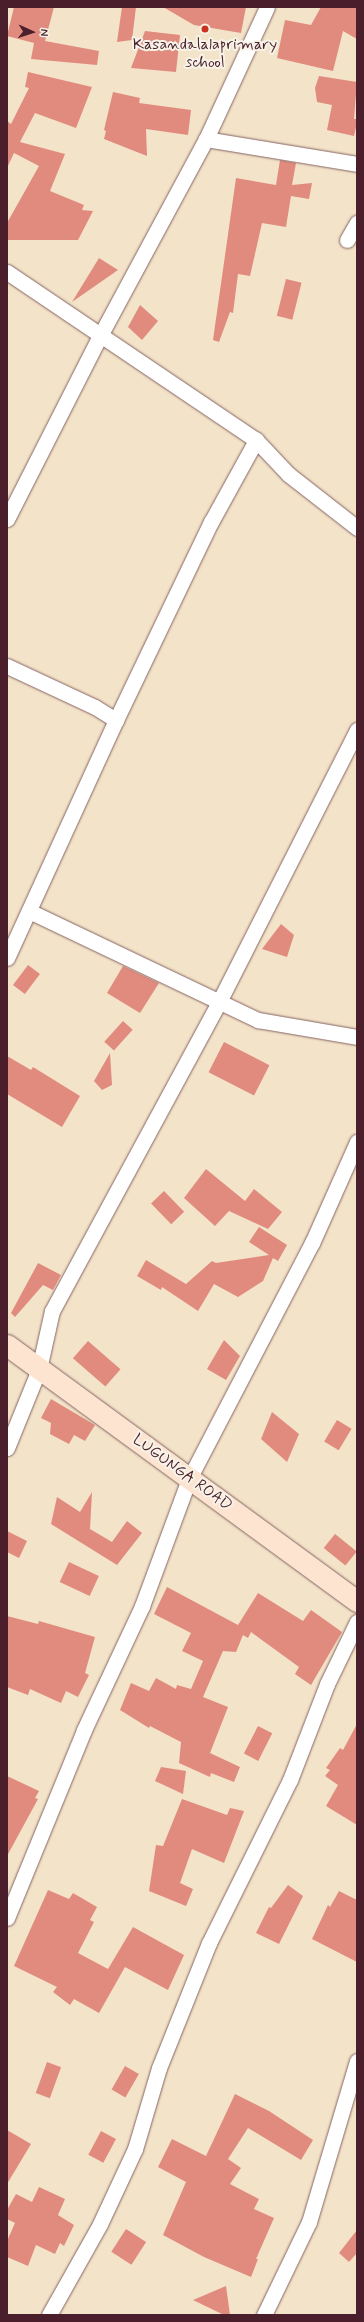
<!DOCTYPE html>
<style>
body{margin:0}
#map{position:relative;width:364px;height:2322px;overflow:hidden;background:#f3e3c9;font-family:Mynerve,sans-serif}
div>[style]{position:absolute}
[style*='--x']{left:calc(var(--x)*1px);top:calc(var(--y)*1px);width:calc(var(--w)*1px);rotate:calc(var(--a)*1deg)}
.building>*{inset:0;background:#e18b7f;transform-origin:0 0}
.roads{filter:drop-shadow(0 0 1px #856462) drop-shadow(0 0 1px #856462)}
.street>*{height:15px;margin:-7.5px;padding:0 7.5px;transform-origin:7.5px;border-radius:7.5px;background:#fff}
.secondary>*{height:21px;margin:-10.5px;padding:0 10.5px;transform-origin:10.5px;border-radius:10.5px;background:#fde4d0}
.dots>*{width:11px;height:11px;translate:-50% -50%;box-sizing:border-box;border:2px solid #f7f3e8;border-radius:50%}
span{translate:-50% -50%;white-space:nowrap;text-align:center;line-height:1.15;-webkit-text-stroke:4px #f7f3e8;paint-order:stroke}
.poi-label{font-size:16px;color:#4a1f2b}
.street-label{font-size:16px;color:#4a1f2b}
.frame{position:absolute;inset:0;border:8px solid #4a1f2b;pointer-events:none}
.north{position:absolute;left:12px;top:12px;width:40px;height:40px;-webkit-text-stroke:3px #f7f3e8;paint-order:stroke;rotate:93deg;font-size:11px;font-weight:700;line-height:16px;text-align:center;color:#4a1f2b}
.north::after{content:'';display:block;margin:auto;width:14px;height:18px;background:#4a1f2b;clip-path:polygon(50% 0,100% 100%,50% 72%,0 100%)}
</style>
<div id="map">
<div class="building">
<i style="clip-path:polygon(14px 7px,54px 7px,45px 41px,99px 51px,97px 65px,31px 59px,34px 43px,7px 36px)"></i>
<i style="clip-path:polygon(122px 7px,136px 7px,132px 40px,117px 42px)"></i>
<i style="clip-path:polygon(163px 7px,246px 7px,241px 33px,194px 25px)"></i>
<i style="clip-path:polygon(321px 7px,357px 7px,357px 39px,343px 31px,333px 71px,277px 58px,285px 20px,311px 25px)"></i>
<i style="clip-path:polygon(145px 31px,180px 35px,176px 72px,131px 68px)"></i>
<i style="clip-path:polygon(28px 72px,92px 87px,76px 128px,35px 113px,20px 142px,65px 154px,50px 191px,84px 205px,82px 210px,93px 211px,78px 240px,7px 240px,7px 223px,39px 166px,14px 153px,7px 168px,7px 121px,11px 124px,29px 88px,25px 87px)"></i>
<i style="clip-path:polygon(319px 76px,357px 82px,354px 119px,357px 119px,357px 123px,354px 136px,327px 130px,332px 105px,317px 102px,315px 88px)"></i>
<i style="clip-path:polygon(113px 92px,140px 98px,139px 103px,191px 110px,188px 135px,146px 129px,147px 156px,104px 139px,106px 131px,104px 130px)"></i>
<i style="clip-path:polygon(280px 160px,296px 163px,292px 185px,312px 183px,309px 199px,291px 196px,286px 227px,262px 223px,250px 276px,238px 274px,233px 313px,230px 312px,219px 342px,213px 340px,236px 178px,276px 185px)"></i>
<i style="clip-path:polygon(99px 258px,118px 270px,72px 302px)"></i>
<i style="left:286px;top:279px;width:16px;height:38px;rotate:14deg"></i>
<i style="clip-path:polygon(140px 305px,158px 321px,142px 340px,128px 327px)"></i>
<i style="clip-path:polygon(281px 924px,294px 935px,287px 957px,262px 949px)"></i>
<i style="left:28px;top:965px;width:15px;height:25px;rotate:37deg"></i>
<i style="clip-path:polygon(123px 966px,159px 983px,140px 1013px,107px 993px)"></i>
<i style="left:123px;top:1021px;width:13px;height:28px;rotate:42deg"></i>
<i style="left:224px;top:1042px;width:51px;height:34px;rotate:27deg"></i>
<i style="clip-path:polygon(110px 1053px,112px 1085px,102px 1090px,94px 1081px)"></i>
<i style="clip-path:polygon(7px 1056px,31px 1070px,33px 1067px,80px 1096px,62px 1127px,7px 1094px)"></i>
<i style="clip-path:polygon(206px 1169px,245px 1201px,254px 1189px,282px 1212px,268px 1229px,229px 1211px,215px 1226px,184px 1198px)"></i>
<i style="left:164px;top:1191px;width:29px;height:18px;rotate:46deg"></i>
<i style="clip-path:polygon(259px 1227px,287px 1245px,278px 1261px,273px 1258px,263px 1281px,238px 1297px,214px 1284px,198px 1311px,162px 1287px,161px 1290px,137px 1276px,146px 1260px,186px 1284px,212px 1261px,216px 1263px,269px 1255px,249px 1242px)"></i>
<i style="clip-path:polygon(38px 1263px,61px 1275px,53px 1290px,43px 1285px,15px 1317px,11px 1313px)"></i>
<i style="clip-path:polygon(224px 1340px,240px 1356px,226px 1380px,207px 1369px)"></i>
<i style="left:88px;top:1341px;width:43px;height:23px;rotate:41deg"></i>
<i style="clip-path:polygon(51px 1399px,95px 1425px,85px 1441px,74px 1435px,69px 1444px,50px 1434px,51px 1423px,41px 1418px)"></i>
<i style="clip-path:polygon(272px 1412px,299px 1434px,287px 1462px,261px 1439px)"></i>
<i style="left:337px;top:1420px;width:17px;height:25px;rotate:31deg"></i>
<i style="clip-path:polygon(92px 1492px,90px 1529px,112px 1542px,127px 1521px,142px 1533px,117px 1565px,51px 1524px,57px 1497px,80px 1512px)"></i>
<i style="clip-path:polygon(7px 1531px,27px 1541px,19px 1558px,7px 1552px)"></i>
<i style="left:335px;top:1534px;width:28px;height:18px;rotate:39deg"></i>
<i style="left:69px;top:1562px;width:33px;height:22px;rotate:25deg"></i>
<i style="clip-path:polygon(167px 1587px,238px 1625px,258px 1593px,303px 1621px,311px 1610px,342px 1632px,311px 1685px,295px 1674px,299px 1667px,251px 1632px,248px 1638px,243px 1635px,236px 1652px,223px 1651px,203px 1697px,228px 1707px,210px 1753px,240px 1767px,234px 1782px,211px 1773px,210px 1777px,179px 1763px,181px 1742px,150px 1726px,149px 1728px,120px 1710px,131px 1683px,149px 1691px,156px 1678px,176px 1689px,177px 1685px,191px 1689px,203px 1661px,182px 1651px,191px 1633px,154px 1614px)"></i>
<i style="clip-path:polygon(7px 1616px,38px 1624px,39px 1621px,95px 1637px,85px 1673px,89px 1675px,78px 1697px,66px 1691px,61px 1703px,30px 1689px,28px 1695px,7px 1687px)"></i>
<i style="clip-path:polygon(357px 1724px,357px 1825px,326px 1806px,338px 1785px,325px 1776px,330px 1770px,326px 1768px,340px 1748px,343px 1750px)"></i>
<i style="left:258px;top:1726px;width:16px;height:31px;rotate:27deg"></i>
<i style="clip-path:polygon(161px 1767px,186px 1771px,183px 1794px,155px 1781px)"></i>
<i style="clip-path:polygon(7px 1776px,39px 1791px,35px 1798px,38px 1799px,7px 1856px)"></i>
<i style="clip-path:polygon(182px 1799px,227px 1815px,230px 1808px,244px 1811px,224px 1863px,192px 1849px,180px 1883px,193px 1889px,186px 1906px,149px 1891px,156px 1845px,163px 1846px)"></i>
<i style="clip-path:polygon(288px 1885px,303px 1896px,279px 1944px,256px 1933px,269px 1907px,271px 1908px)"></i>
<i style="clip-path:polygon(48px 1890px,69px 1899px,73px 1893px,97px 1907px,90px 1920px,94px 1922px,78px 1953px,108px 1969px,133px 1927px,184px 1955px,168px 1990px,125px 1967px,99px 2013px,74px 1999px,70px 2005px,53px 1992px,57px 1987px,14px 1966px)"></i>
<i style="clip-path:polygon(339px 1891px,357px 1900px,357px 1962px,312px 1939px,328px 1905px,330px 1907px)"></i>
<i style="left:47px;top:2062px;width:15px;height:33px;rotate:20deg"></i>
<i style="left:125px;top:2066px;width:16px;height:27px;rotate:30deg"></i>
<i style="clip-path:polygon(235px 2094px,269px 2111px,313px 2140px,301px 2160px,248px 2128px,228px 2159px,241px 2168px,230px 2184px,259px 2199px,254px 2209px,274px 2218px,256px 2259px,258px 2259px,251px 2277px,204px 2257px,163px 2235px,186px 2182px,158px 2167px,172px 2139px,206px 2156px)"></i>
<i style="clip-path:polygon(7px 2130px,31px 2144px,7px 2184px)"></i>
<i style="left:101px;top:2131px;width:17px;height:27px;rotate:28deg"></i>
<i style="clip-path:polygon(39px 2187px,65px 2199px,58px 2215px,74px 2225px,64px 2246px,60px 2243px,55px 2254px,36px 2245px,28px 2266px,7px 2257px,7px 2241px,15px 2223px,7px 2219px,7px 2210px,16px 2194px,32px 2202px)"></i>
<i style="left:126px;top:2229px;width:24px;height:27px;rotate:33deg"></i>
<i style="clip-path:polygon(357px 2230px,357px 2253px,349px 2262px,339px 2253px)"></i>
<i style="clip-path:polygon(226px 2286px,230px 2315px,224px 2315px,193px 2300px)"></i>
</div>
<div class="roads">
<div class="street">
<i style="--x:206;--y:139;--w:153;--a:9.4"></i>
<i style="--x:347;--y:240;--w:20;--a:-60"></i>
<i style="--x:7;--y:272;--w:300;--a:34"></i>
<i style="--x:256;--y:440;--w:47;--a:46.7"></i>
<i style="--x:288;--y:474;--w:88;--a:38"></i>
<i style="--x:7;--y:519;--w:208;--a:-63.1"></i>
<i style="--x:101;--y:334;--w:221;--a:-61.7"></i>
<i style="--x:206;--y:139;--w:145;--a:-65.2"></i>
<i style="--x:7;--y:666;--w:97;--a:25"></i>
<i style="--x:95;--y:707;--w:25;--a:32"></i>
<i style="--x:116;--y:720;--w:220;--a:-64.4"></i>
<i style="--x:211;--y:522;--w:94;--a:-61.2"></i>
<i style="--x:29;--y:911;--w:254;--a:25.5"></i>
<i style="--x:258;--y:1020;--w:100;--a:9.7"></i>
<i style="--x:7;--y:958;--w:262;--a:-65.4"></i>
<i style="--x:7;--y:1448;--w:85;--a:-67.9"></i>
<i style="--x:39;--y:1369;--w:59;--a:-77.4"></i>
<i style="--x:52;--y:1311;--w:353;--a:-61.6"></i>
<i style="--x:220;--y:1000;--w:303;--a:-63.1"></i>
<i style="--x:7;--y:1918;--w:203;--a:-67.7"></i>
<i style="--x:84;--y:1730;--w:137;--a:-64.9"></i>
<i style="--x:142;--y:1606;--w:135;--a:-69.7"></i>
<i style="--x:189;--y:1479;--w:266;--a:-62.5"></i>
<i style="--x:312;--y:1243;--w:111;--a:-66"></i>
<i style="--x:49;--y:2315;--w:104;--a:-60.7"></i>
<i style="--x:100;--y:2224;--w:83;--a:-65"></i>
<i style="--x:135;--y:2149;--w:84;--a:-73.5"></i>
<i style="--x:159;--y:2068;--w:135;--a:-68.2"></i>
<i style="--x:209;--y:1943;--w:182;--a:-63.6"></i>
<i style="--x:290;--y:1780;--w:103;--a:-68.9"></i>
<i style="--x:327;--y:1684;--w:69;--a:-64.2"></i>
<i style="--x:264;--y:2315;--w:103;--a:-64.2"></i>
<i style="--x:309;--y:2222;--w:168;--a:-73.4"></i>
</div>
<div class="secondary">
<i style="--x:7;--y:1345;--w:434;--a:36.2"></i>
</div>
</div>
<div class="dots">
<i style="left:205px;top:29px;background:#c8321e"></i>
</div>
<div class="poi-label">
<span style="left:205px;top:54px">Kasandalalaprimary<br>school</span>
</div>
<div class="street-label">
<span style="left:182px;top:1473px;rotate:36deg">LUGUNGA ROAD</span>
</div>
<div class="frame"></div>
<div class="north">N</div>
</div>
